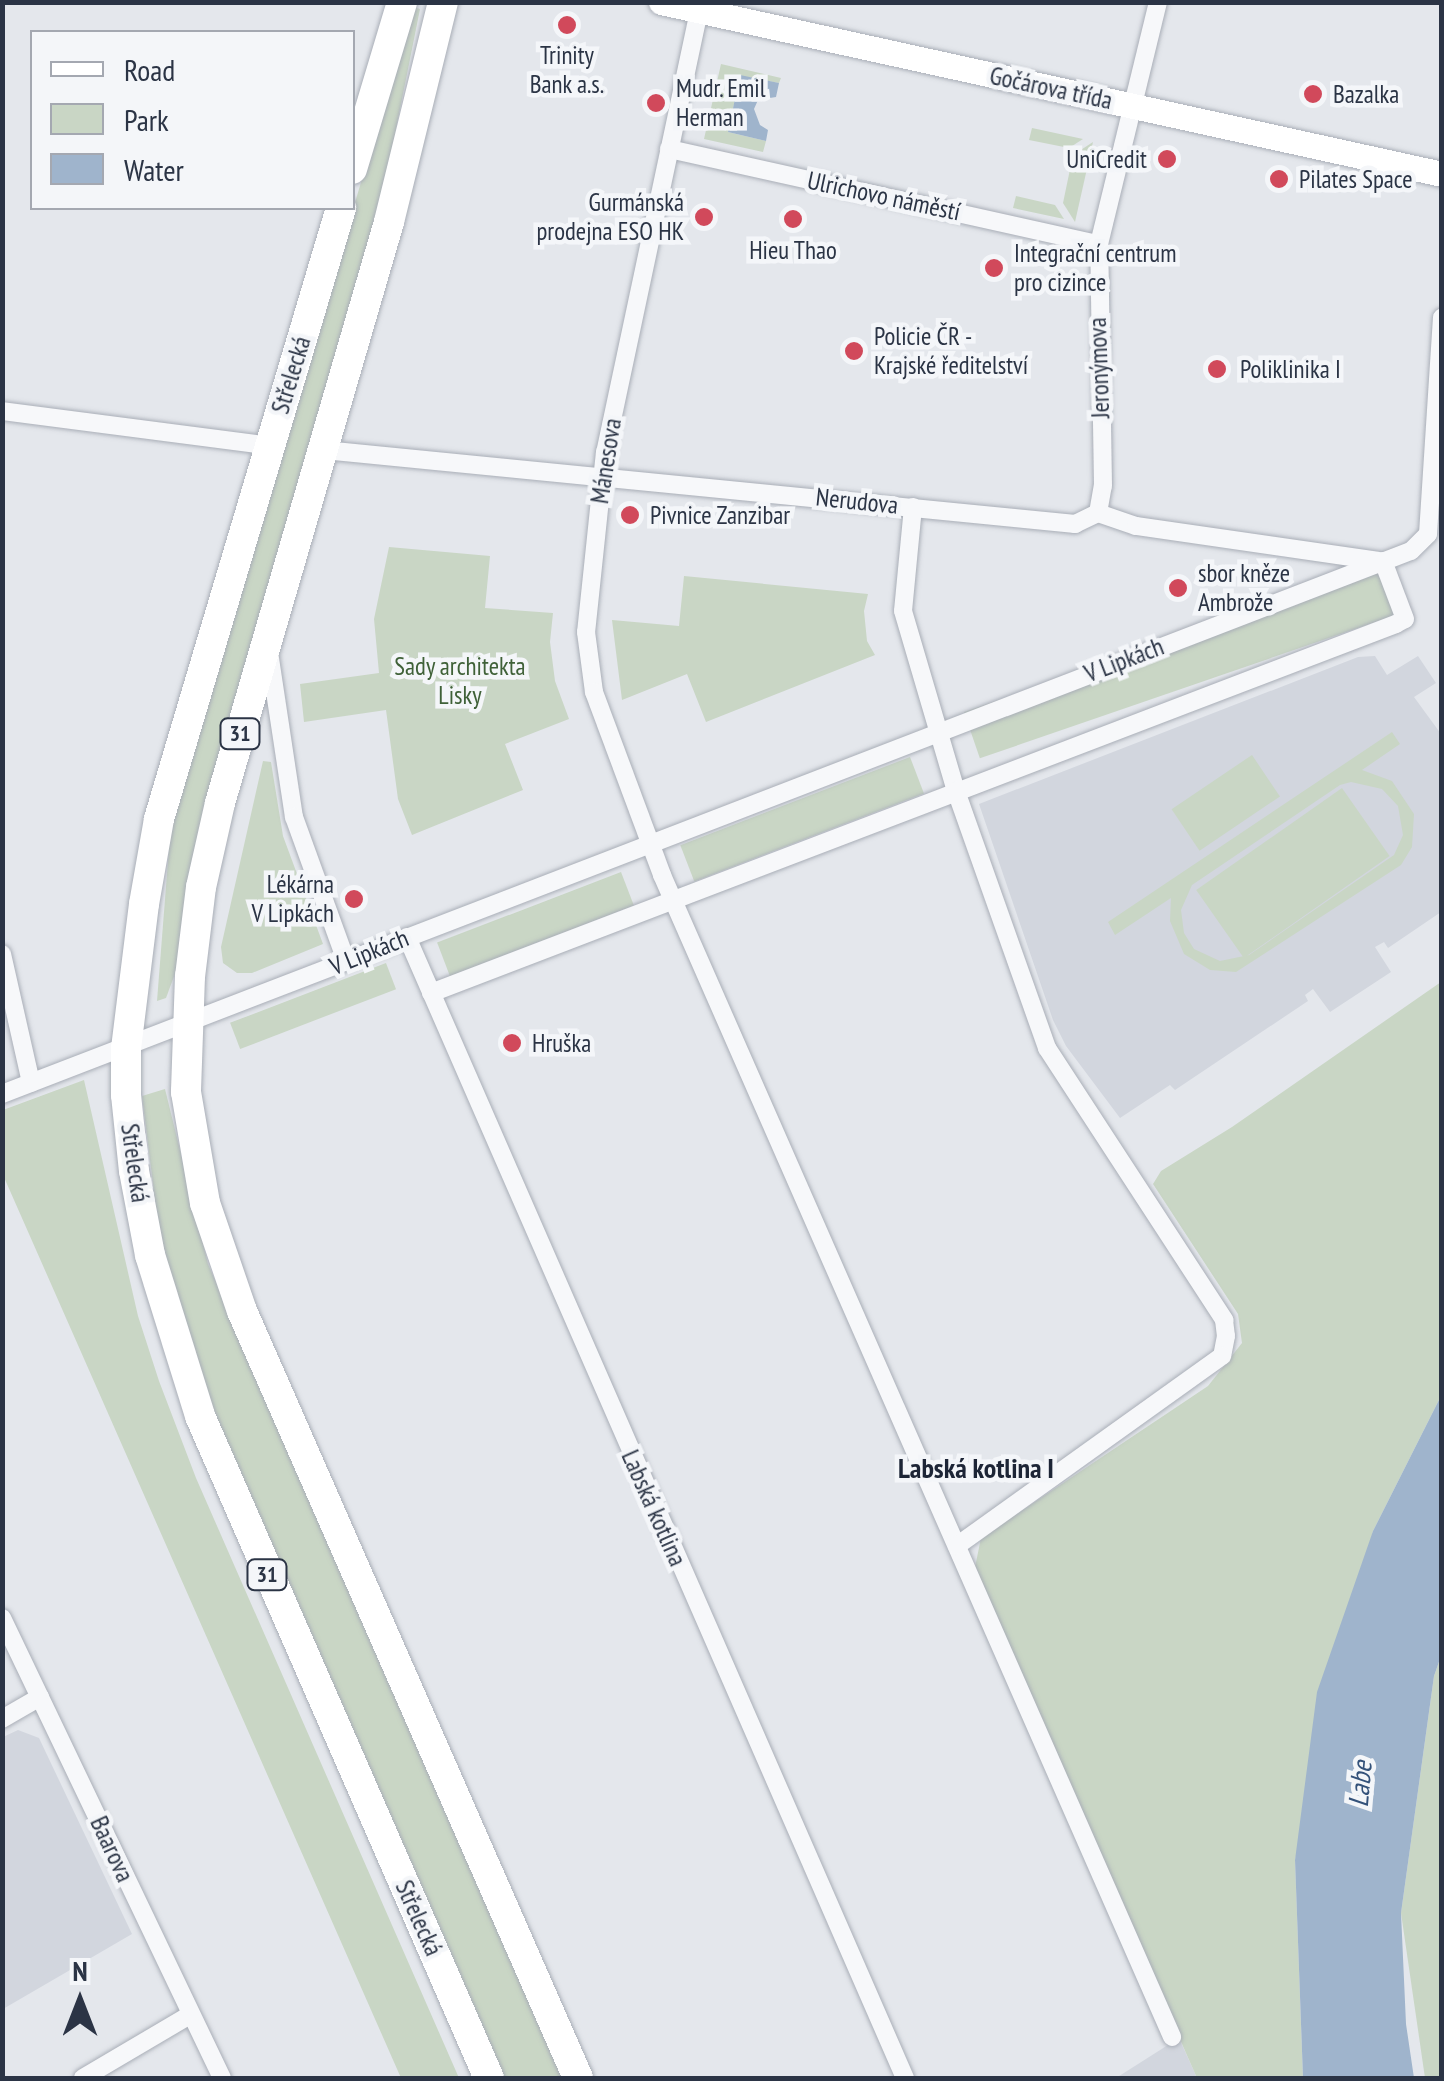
<!DOCTYPE html>
<meta charset="utf-8">
<style>
body{margin:0}
#map{position:relative;width:1444px;height:2081px;overflow:hidden;background:#e4e7ec;font-family:"PT Sans Narrow",sans-serif}
div>[style]{position:absolute}
[style*='--x']{left:calc(var(--x)*1px);top:calc(var(--y)*1px);width:calc(var(--w)*1px);rotate:calc(var(--a)*1deg)}
.built>*{inset:0;background:#d2d6de}
.green>*{inset:0;background:#c9d6c5;transform-origin:0 0}
.water>*{inset:0;background:#9fb4cc}
.roads{filter:drop-shadow(0 0 2px #a9aeb7) drop-shadow(0 0 2px #a9aeb7)}
.street>*{height:18px;margin:-9px;padding:0 9px;transform-origin:9px;border-radius:9px;background:#f7f8fa}
.secondary>*{height:25px;margin:-12.5px;padding:0 12.5px;transform-origin:12.5px;border-radius:12.5px;background:#fff}
.primary>*{height:30px;margin:-15px;padding:0 15px;transform-origin:15px;border-radius:15px;background:#fff}
.dots>*{width:28px;height:28px;translate:-50% -50%;box-sizing:border-box;border:5px solid #f4f6f9;border-radius:50%}
span{translate:-50% -50%;white-space:nowrap;text-align:center;line-height:1.15;-webkit-text-stroke:9px #f4f6f9;paint-order:stroke}
.shield-label span{padding:2px 8px;background:#f4f6f9;border:2px solid;border-radius:8px;-webkit-text-stroke-width:0}
.shield-label{font-size:22px;color:#2b3445;font-weight:700}
.poi-label{font-size:25px;color:#2b3445}
.left{translate:0 -50%;text-align:left}
.right{translate:-100% -50%;text-align:right}
.street-label{font-size:25px;color:#2b3445}
.park-label{font-size:25px;color:#3f6138}
.neighbourhood-label{font-size:28px;color:#1d2536;font-weight:700}
.water-label{font-size:28px;color:#34527a;font-style:italic}
.frame{position:absolute;inset:0;border:5px solid #2b3445;pointer-events:none}
.legend{position:absolute;left:30px;top:30px;width:325px;height:180px;box-sizing:border-box;background:#f4f6f9;border:2px solid #a4a8b1;margin:0;padding:12px 18px;list-style:none;font-size:30px;color:#2b3445}
.legend li{display:flex;align-items:center;gap:20px;height:50px}
.legend b{width:50px;border:2px solid #a4a8b1}
.north{position:absolute;left:30px;top:1951px;width:100px;height:100px;-webkit-text-stroke:8px #f4f6f9;paint-order:stroke;rotate:0deg;font-size:28px;font-weight:700;line-height:40px;text-align:center;color:#2b3445}
.north::after{content:'';display:block;margin:auto;width:35px;height:45px;background:#2b3445;clip-path:polygon(50% 0,100% 100%,50% 72%,0 100%)}
</style>
<div id="map">
<div class="built">
<i style="clip-path:polygon(1375px 656px,1387px 675px,1418px 656px,1436px 683px,1414px 697px,1441px 734px,1441px 912px,1388px 948px,1384px 942px,1375px 947px,1391px 972px,1330px 1012px,1313px 989px,1305px 995px,1308px 1001px,1175px 1090px,1170px 1085px,1120px 1118px,1066px 1046px,1053px 1020px,979px 804px,1358px 657px)"></i>
<i style="clip-path:polygon(18px 1730px,39px 1738px,132px 1934px,3px 2009px,3px 1737px)"></i>
<i style="clip-path:polygon(1179px 2038px,1197px 2078px,1116px 2078px)"></i>
</div>
<div class="green">
<i style="clip-path:polygon(413px 7px,420px 9px,378px 219px,176px 971px,166px 998px,157px 1001px,171px 823px)"></i>
<i style="clip-path:polygon(721px 64px,781px 78px,779px 83px,740px 76px,728px 132px,766px 141px,763px 152px,704px 139px)"></i>
<i style="clip-path:polygon(1032px 128px,1083px 139px,1069px 148px,1029px 140px)"></i>
<i style="clip-path:polygon(1093px 142px,1075px 222px,1063px 203px,1073px 155px)"></i>
<i style="clip-path:polygon(1016px 196px,1055px 205px,1064px 219px,1013px 208px)"></i>
<i style="clip-path:polygon(389px 547px,490px 556px,485px 608px,553px 613px,550px 642px,555px 681px,569px 719px,505px 744px,523px 790px,412px 835px,398px 799px,386px 710px,304px 722px,300px 684px,379px 673px,374px 619px)"></i>
<i style="left:1379px;top:569px;width:49px;height:439px;rotate:71deg"></i>
<i style="clip-path:polygon(684px 576px,868px 594px,864px 611px,867px 641px,875px 655px,706px 722px,687px 674px,622px 700px,612px 620px,679px 626px)"></i>
<i style="clip-path:polygon(evenodd,1392px 732px,1400px 744px,1362px 770px,1392px 781px,1414px 814px,1412px 847px,1401px 865px,1236px 972px,1210px 970px,1184px 954px,1170px 921px,1171px 898px,1115px 935px,1108px 922px,1392px 732px,1351px 782px,1382px 789px,1398px 806px,1403px 835px,1394px 855px,1249px 955px,1220px 961px,1194px 949px,1184px 933px,1181px 910px,1192px 885px,1340px 785px,1351px 782px)"></i>
<i style="left:1252px;top:755px;width:50px;height:97px;rotate:56deg"></i>
<i style="left:910px;top:757px;width:39px;height:246px;rotate:69deg"></i>
<i style="clip-path:polygon(263px 761px,271px 762px,283px 836px,323px 944px,252px 973px,237px 973px,223px 963px,221px 947px)"></i>
<i style="left:1342px;top:788px;width:83px;height:178px;rotate:55deg"></i>
<i style="left:621px;top:872px;width:36px;height:197px;rotate:69deg"></i>
<i style="left:386px;top:963px;width:28px;height:167px;rotate:69deg"></i>
<i style="clip-path:polygon(1441px 982px,1441px 1396px,1373px 1531px,1295px 1860px,1303px 2078px,1197px 2078px,974px 1572px,981px 1538px,1208px 1386px,1242px 1343px,1238px 1314px,1153px 1184px,1161px 1171px,1232px 1127px)"></i>
<i style="clip-path:polygon(84px 1080px,138px 1316px,159px 1381px,196px 1478px,459px 2078px,401px 2078px,3px 1175px,3px 1110px)"></i>
<i style="clip-path:polygon(165px 1089px,208px 1264px,563px 2078px,503px 2078px,218px 1424px,169px 1271px,157px 1216px,142px 1096px)"></i>
<i style="clip-path:polygon(1441px 1656px,1441px 2078px,1425px 2078px,1401px 1913px,1434px 1676px)"></i>
</div>
<div class="water">
<i style="clip-path:polygon(740px 75px,779px 83px,776px 97px,758px 100px,754px 109px,760px 125px,768px 130px,766px 141px,728px 132px)"></i>
<i style="clip-path:polygon(1441px 1396px,1441px 1656px,1434px 1676px,1401px 1913px,1406px 2024px,1414px 2078px,1303px 2078px,1295px 1860px,1317px 1692px,1373px 1531px)"></i>
</div>
<div class="roads">
<div class="street">
<i style="--x:699;--y:11;--w:451;--a:102"></i>
<i style="--x:605;--y:452;--w:181;--a:96"></i>
<i style="--x:586;--y:632;--w:61;--a:82.4"></i>
<i style="--x:594;--y:692;--w:195;--a:69.6"></i>
<i style="--x:662;--y:875;--w:1269;--a:66.3"></i>
<i style="--x:669;--y:149;--w:440;--a:12.5"></i>
<i style="--x:2;--y:411;--w:270;--a:7.4"></i>
<i style="--x:324;--y:450;--w:755;--a:5.63"></i>
<i style="--x:1075;--y:524;--w:25;--a:-26"></i>
<i style="--x:913;--y:507;--w:104;--a:95.5"></i>
<i style="--x:903;--y:611;--w:188;--a:73.6"></i>
<i style="--x:956;--y:791;--w:273;--a:70.5"></i>
<i style="--x:1047;--y:1048;--w:325;--a:56.9"></i>
<i style="--x:1224;--y:1320;--w:16;--a:83"></i>
<i style="--x:1226;--y:1336;--w:20;--a:101"></i>
<i style="--x:1222;--y:1356;--w:326;--a:144.4"></i>
<i style="--x:1098;--y:513;--w:27;--a:-80"></i>
<i style="--x:1103;--y:486;--w:242;--a:-90.9"></i>
<i style="--x:1099;--y:244;--w:249;--a:-76.3"></i>
<i style="--x:1098;--y:513;--w:40;--a:18.9"></i>
<i style="--x:1136;--y:526;--w:245;--a:8.2"></i>
<i style="--x:269;--y:652;--w:167;--a:81.4"></i>
<i style="--x:294;--y:817;--w:153;--a:70.1"></i>
<i style="--x:407;--y:937;--w:1245;--a:66.42"></i>
<i style="--x:2;--y:954;--w:132;--a:77.3"></i>
<i style="--x:431;--y:993;--w:1033;--a:-20.93"></i>
<i style="--x:1396;--y:624;--w:10;--a:-29"></i>
<i style="--x:1405;--y:619;--w:62;--a:-110.8"></i>
<i style="--x:2;--y:1094;--w:1510;--a:-21.08"></i>
<i style="--x:1411;--y:551;--w:24;--a:-45"></i>
<i style="--x:1428;--y:534;--w:217;--a:-86.3"></i>
<i style="--x:2;--y:1618;--w:510;--a:64.44"></i>
<i style="--x:2;--y:1719;--w:44;--a:-30.1"></i>
<i style="--x:83;--y:2078;--w:124;--a:-30.5"></i>
</div>
<div class="secondary">
<i style="--x:661;--y:2;--w:800;--a:12.42"></i>
</div>
<div class="primary">
<i style="--x:443;--y:2;--w:227;--a:103.8"></i>
<i style="--x:389;--y:222;--w:605;--a:106.22"></i>
<i style="--x:220;--y:803;--w:86;--a:102.7"></i>
<i style="--x:201;--y:887;--w:90;--a:97"></i>
<i style="--x:190;--y:976;--w:116;--a:92"></i>
<i style="--x:186;--y:1092;--w:113;--a:80.3"></i>
<i style="--x:205;--y:1203;--w:114;--a:71.1"></i>
<i style="--x:242;--y:1311;--w:837;--a:66.34"></i>
<i style="--x:352;--y:169;--w:174;--a:-73.3"></i>
<i style="--x:341;--y:208;--w:638;--a:106.59"></i>
<i style="--x:159;--y:819;--w:86;--a:100"></i>
<i style="--x:144;--y:904;--w:145;--a:97.1"></i>
<i style="--x:126;--y:1048;--w:47;--a:90"></i>
<i style="--x:126;--y:1095;--w:76;--a:84"></i>
<i style="--x:134;--y:1171;--w:86;--a:79.2"></i>
<i style="--x:150;--y:1255;--w:169;--a:72.7"></i>
<i style="--x:200;--y:1416;--w:722;--a:66.42"></i>
</div>
</div>
<div class="dots">
<i style="left:567px;top:25px;background:#d1495b"></i>
<i style="left:1313px;top:94px;background:#d1495b"></i>
<i style="left:656px;top:103px;background:#d1495b"></i>
<i style="left:1167px;top:159px;background:#d1495b"></i>
<i style="left:1279px;top:179px;background:#d1495b"></i>
<i style="left:704px;top:217px;background:#d1495b"></i>
<i style="left:793px;top:219px;background:#d1495b"></i>
<i style="left:994px;top:268px;background:#d1495b"></i>
<i style="left:854px;top:351px;background:#d1495b"></i>
<i style="left:1217px;top:369px;background:#d1495b"></i>
<i style="left:630px;top:515px;background:#d1495b"></i>
<i style="left:1178px;top:588px;background:#d1495b"></i>
<i style="left:354px;top:899px;background:#d1495b"></i>
<i style="left:512px;top:1043px;background:#d1495b"></i>
</div>
<div class="shield-label">
<span style="left:240px;top:734px">31</span>
<span style="left:267px;top:1575px">31</span>
</div>
<div class="poi-label">
<span style="left:567px;top:70px">Trinity<br>Bank a.s.</span>
<span class="left" style="left:676px;top:103px">Mudr. Emil<br>Herman</span>
<span class="left" style="left:1333px;top:94px">Bazalka</span>
<span class="right" style="left:1147px;top:159px">UniCredit</span>
<span class="left" style="left:1299px;top:179px">Pilates Space</span>
<span class="right" style="left:684px;top:217px">Gurmánská<br>prodejna ESO HK</span>
<span style="left:793px;top:250px">Hieu Thao</span>
<span class="left" style="left:1014px;top:268px">Integrační centrum<br>pro cizince</span>
<span class="left" style="left:874px;top:351px">Policie ČR -<br>Krajské ředitelství</span>
<span class="left" style="left:1240px;top:369px">Poliklinika I</span>
<span class="left" style="left:650px;top:515px">Pivnice Zanzibar</span>
<span class="left" style="left:1198px;top:588px">sbor kněze<br>Ambrože</span>
<span class="right" style="left:334px;top:899px">Lékárna<br>V Lipkách</span>
<span class="left" style="left:532px;top:1043px">Hruška</span>
</div>
<div class="street-label">
<span style="left:1051px;top:88px;rotate:12deg">Gočárova třída</span>
<span style="left:884px;top:196px;rotate:12deg">Ulrichovo náměstí</span>
<span style="left:1099px;top:368px;rotate:-92deg">Jeronýmova</span>
<span style="left:291px;top:375px;rotate:-73deg">Střelecká</span>
<span style="left:606px;top:461px;rotate:-81deg">Mánesova</span>
<span style="left:857px;top:501px;rotate:6deg">Nerudova</span>
<span style="left:1124px;top:660px;rotate:-21deg">V Lipkách</span>
<span style="left:369px;top:952px;rotate:-22deg">V Lipkách</span>
<span style="left:135px;top:1163px;rotate:82deg">Střelecká</span>
<span style="left:654px;top:1508px;rotate:66deg">Labská kotlina</span>
<span style="left:112px;top:1849px;rotate:65deg">Baarova</span>
<span style="left:419px;top:1918px;rotate:66deg">Střelecká</span>
</div>
<div class="park-label">
<span style="left:460px;top:681px">Sady architekta<br>Lisky</span>
</div>
<div class="neighbourhood-label">
<span style="left:976px;top:1468px">Labská kotlina I</span>
</div>
<div class="water-label">
<span style="left:1360px;top:1784px;rotate:-85deg">Labe</span>
</div>
<div class="frame"></div>
<ul class="legend">
<li><b style="height:12px;background:#fff"></b>Road</li>
<li><b style="height:28px;background:#c9d6c5"></b>Park</li>
<li><b style="height:28px;background:#9fb4cc"></b>Water</li>
</ul>
<div class="north">N</div>
</div>
